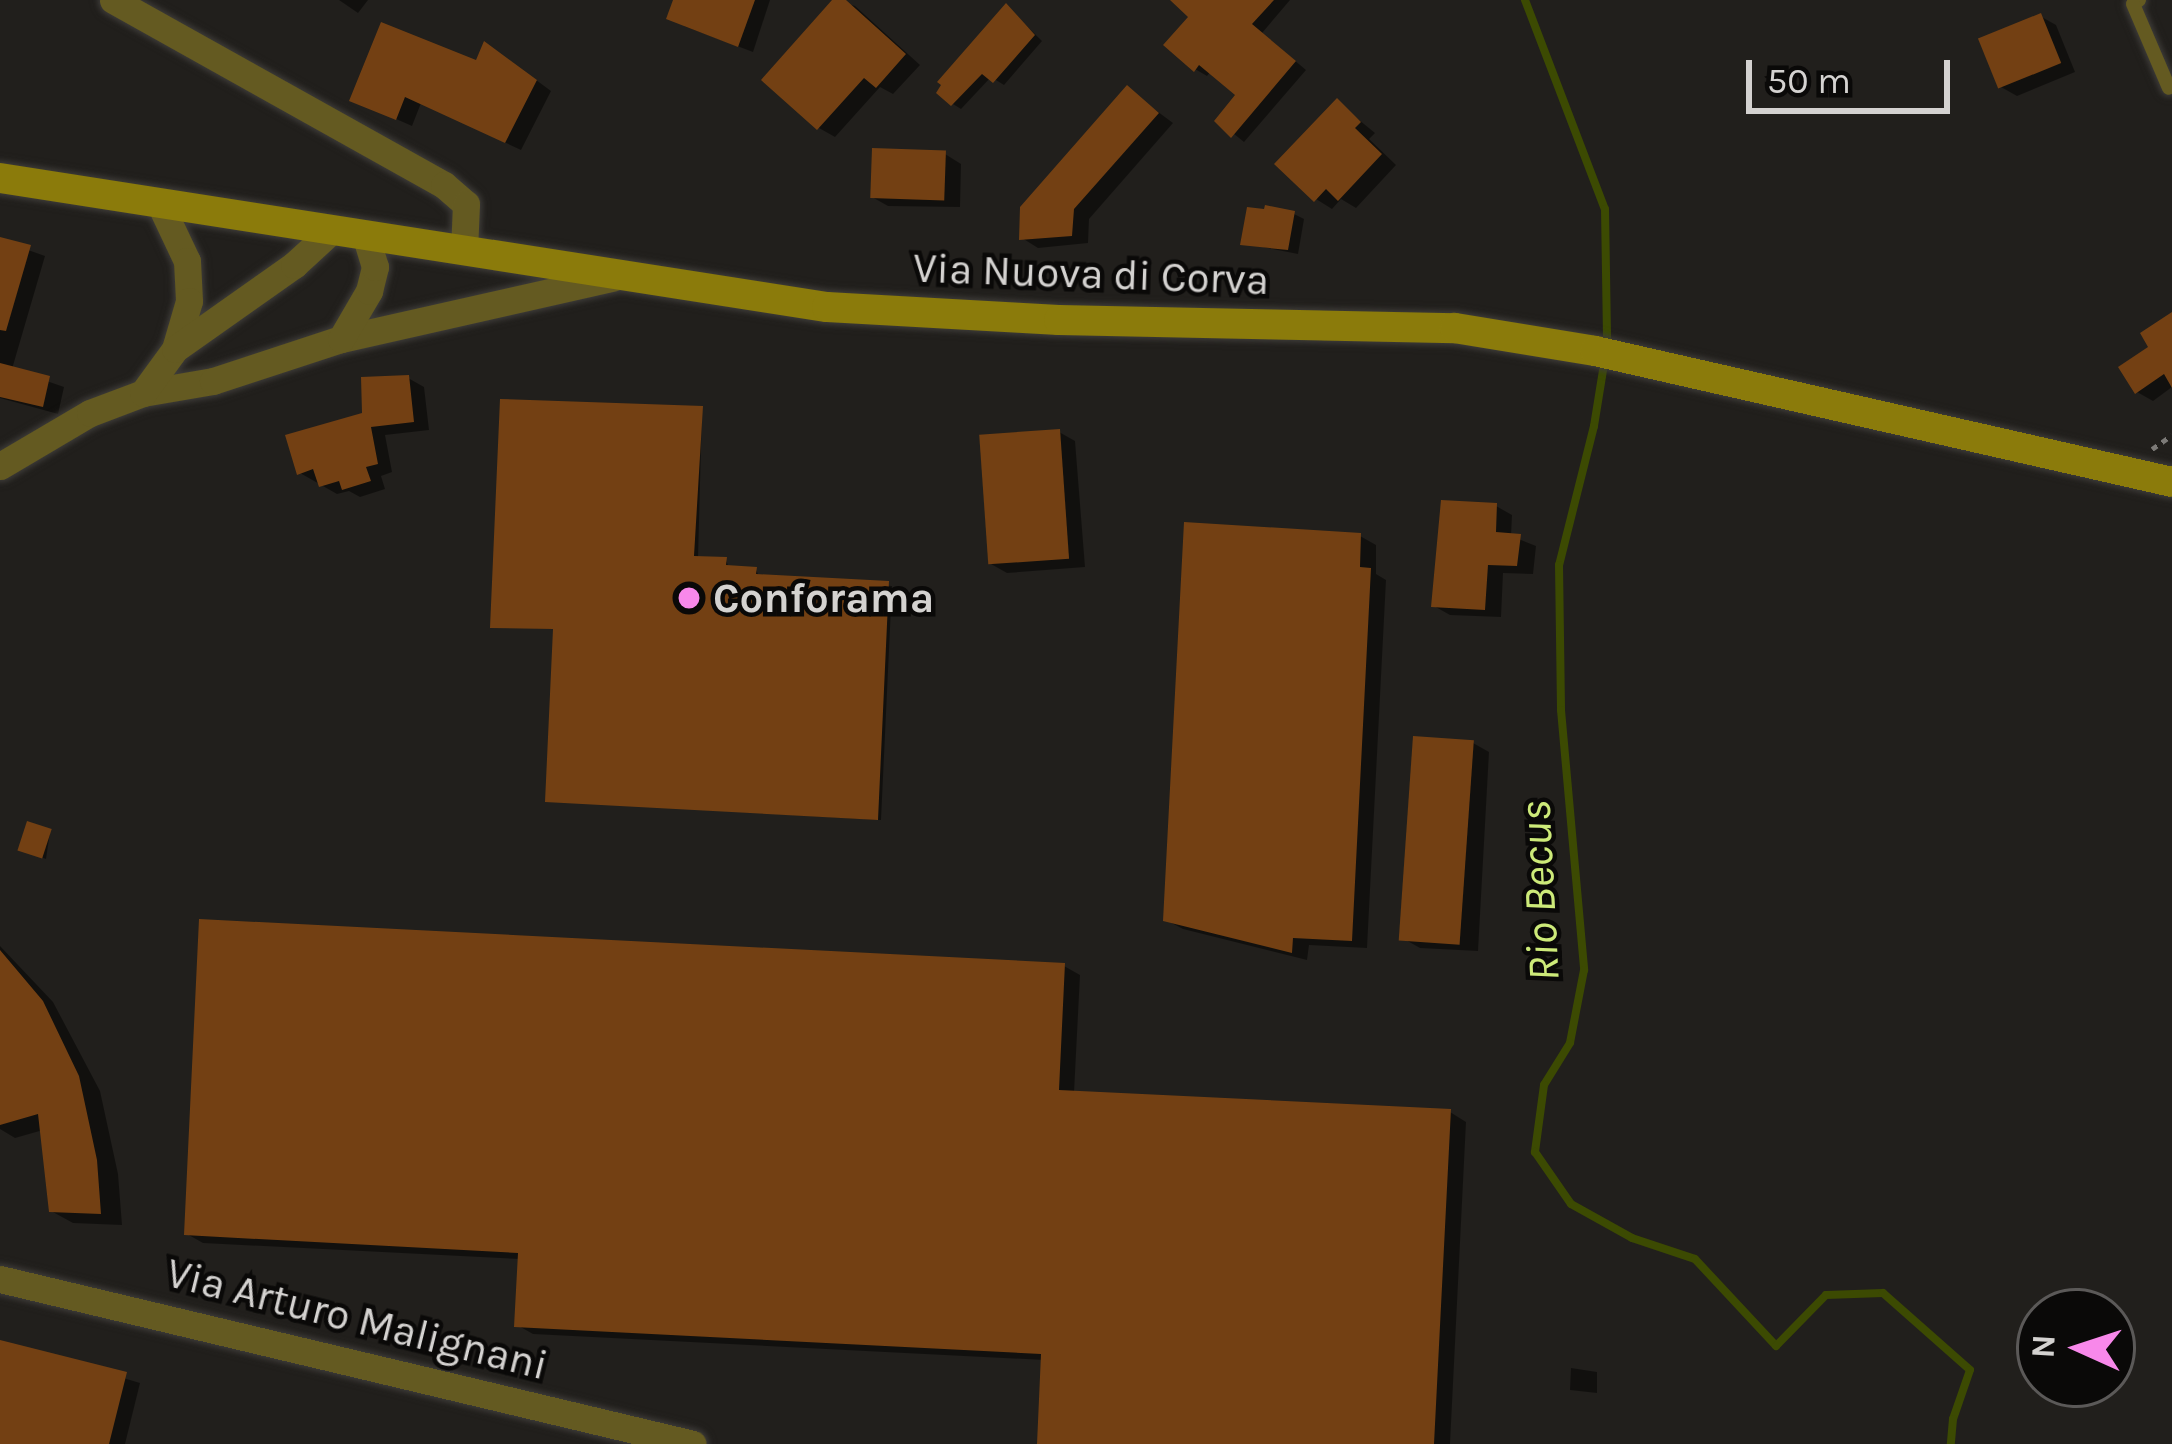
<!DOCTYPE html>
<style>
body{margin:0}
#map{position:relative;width:2172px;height:1444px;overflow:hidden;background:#211f1c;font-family:Karla,sans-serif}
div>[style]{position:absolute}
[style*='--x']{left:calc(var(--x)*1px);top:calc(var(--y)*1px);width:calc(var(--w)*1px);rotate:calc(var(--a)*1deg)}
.shadow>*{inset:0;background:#0007}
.stream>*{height:8px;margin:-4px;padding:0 4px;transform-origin:4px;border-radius:4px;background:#3c4a02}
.building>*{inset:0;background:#734013;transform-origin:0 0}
.path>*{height:4.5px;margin-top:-2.25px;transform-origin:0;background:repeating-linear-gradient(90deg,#7c7a77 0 6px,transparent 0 12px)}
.roads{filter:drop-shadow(0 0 3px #3e3c39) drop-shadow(0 0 3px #3e3c39)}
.service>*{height:14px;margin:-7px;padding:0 7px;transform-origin:7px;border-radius:7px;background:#645a21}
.minor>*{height:27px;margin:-13.5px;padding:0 13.5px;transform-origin:13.5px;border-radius:13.5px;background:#645a21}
.secondary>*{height:30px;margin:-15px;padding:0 15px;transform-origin:15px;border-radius:15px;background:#8b7b0b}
.dots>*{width:33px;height:33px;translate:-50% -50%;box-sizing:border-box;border:6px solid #0a0908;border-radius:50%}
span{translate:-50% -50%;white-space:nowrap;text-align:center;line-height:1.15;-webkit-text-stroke:9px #0a0908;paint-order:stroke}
.street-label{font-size:42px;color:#d4d2d0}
.poi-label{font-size:42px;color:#d4d2d0;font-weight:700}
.left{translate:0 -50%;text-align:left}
.water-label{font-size:45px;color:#cdea79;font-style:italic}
.north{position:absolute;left:2016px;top:1288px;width:120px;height:120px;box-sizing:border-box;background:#0a0908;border:3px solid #5b5958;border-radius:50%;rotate:273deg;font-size:33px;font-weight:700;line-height:48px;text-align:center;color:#d4d2d0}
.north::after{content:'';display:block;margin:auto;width:42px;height:54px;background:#f888ea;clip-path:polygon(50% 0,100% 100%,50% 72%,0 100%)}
.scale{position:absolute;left:1746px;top:60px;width:204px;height:54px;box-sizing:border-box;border:6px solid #d4d2d0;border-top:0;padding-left:15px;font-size:36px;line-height:42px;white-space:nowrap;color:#d4d2d0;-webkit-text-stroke:9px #0a0908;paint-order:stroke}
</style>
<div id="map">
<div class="shadow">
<i style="clip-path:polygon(339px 0,368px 0,358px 13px)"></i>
<i style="clip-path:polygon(677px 0,770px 0,753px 52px,684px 26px)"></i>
<i style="clip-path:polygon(836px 0,855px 6px,920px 65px,893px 94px,880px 87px,835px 137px,819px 128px)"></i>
<i style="clip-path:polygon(1174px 0,1290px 0,1262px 33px,1306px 70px,1244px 142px,1218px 121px,1239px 95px,1211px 71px,1207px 76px,1195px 69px,1193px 17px)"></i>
<i style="clip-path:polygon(1007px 7px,1042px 41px,1004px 85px,991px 77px,961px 109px,953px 104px)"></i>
<i style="clip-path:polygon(2040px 16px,2056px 25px,2075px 72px,2017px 96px,2001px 87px)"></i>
<i style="clip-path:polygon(512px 76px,532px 77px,551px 91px,521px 150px,421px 103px,412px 126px,353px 100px)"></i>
<i style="clip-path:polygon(1127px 89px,1173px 123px,1089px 219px,1088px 243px,1038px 248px,1022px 238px)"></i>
<i style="clip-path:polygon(1337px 102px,1375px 133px,1369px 139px,1396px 165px,1356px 208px,1341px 199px,1332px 209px,1316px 199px)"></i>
<i style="clip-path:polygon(945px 154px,961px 164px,960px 207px,888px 206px,872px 197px)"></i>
<i style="clip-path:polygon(1294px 214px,1304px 219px,1298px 254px,1243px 243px)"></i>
<i style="clip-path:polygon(0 240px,45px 256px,12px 369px,64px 387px,58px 414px,0 398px)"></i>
<i style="clip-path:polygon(2172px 316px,2172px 387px,2153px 401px,2137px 392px,2152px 348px)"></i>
<i style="clip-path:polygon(408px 378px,424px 387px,429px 430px,385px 435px,392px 472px,381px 476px,385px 489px,360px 497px,349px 491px,337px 494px,300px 473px)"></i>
<i style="clip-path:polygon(702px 409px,698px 559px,726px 560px,729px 568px,756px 570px,760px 578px,892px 586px,881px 820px,548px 801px,556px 629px,493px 626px)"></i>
<i style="clip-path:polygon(1059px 432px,1075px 441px,1085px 567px,1007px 573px,991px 564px)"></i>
<i style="clip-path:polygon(1496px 506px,1512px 515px,1511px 536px,1536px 546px,1533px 574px,1503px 573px,1501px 617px,1450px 615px,1434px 606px)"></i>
<i style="clip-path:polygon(1360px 536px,1376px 545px,1376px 574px,1386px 580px,1367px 948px,1309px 945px,1307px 960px,1183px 929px,1166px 920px)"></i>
<i style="clip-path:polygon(1473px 743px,1489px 752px,1478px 951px,1420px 948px,1404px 939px)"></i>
<i style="clip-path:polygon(50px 832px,46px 859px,24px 851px)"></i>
<i style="clip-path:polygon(0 946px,53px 1002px,100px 1091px,118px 1174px,122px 1225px,73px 1223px,51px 1211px,43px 1130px,15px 1138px,0 1129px)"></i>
<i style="clip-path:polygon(1064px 966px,1080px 975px,1074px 1093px,1450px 1112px,1466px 1122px,1450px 1444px,1040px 1444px,1044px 1360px,533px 1334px,517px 1325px,520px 1259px,203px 1243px,187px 1234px)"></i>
<i style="clip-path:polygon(0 1341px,140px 1383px,125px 1444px,0 1444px)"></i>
<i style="clip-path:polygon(1571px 1368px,1597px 1372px,1597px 1393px,1570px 1390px)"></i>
</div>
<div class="stream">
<i style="--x:1525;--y:0;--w:224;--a:69.1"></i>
<i style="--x:1605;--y:209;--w:134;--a:89.1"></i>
<i style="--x:1605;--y:358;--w:69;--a:99.2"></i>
<i style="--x:1594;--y:426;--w:143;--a:104.1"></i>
<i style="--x:1559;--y:565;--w:145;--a:89.2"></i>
<i style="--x:1561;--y:710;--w:261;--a:84.9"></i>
<i style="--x:1584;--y:970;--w:74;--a:100.9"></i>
<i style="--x:1570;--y:1043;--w:49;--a:121.8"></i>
<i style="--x:1544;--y:1085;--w:68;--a:97.7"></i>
<i style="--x:1535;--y:1152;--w:63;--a:55.3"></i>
<i style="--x:1571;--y:1204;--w:70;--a:29.1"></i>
<i style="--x:1632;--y:1238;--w:66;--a:18.4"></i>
<i style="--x:1695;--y:1259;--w:119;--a:47"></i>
<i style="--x:1776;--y:1346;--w:71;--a:-45.6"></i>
<i style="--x:1826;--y:1295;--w:57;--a:-2"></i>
<i style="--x:1883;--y:1293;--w:116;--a:41.5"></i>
<i style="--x:1970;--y:1370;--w:52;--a:109.1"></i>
<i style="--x:1953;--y:1419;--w:25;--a:95"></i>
</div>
<div class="building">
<i style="clip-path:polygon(673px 0,755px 0,738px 47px,666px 19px)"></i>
<i style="clip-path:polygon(832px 0,846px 0,906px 54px,876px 88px,864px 78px,817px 130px,761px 80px)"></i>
<i style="clip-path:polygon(1170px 0,1274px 0,1252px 24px,1296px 61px,1231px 138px,1214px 121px,1235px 95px,1199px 65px,1194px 72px,1163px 45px,1188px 17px)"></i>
<i style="clip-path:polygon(1006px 3px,1035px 35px,993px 83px,982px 74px,951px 106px,936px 93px,941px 85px,937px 82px)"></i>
<i style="left:2041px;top:13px;width:54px;height:68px;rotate:68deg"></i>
<i style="clip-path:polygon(381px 22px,476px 60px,484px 41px,537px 80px,505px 143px,405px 97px,396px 120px,349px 101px)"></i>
<i style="clip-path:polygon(1127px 85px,1159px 113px,1074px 209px,1072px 236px,1019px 240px,1020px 207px)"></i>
<i style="clip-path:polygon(1337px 98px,1361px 122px,1355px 128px,1382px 154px,1338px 201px,1326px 189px,1314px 202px,1274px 164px)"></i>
<i style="left:872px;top:148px;width:74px;height:50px;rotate:2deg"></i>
<i style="clip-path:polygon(1265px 205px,1295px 211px,1288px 250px,1240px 245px,1247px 207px,1264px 209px)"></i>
<i style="clip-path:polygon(0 237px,31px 245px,6px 331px,0 330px)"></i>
<i style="clip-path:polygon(2172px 312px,2172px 388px,2164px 374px,2135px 394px,2118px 367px,2148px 347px,2140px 333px)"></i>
<i style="clip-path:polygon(0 363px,50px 376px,43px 407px,0 397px)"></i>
<i style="clip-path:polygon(409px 375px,414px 422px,371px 427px,378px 464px,366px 467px,371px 481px,342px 490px,339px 481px,319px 487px,313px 469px,297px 475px,285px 435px,362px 413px,361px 377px)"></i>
<i style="clip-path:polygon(500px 399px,703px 406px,694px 556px,727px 557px,726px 565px,757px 567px,756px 574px,889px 581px,878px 820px,545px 802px,553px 629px,490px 628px)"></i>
<i style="left:1060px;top:429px;width:130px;height:81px;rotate:86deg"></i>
<i style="clip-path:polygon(1441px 500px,1497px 503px,1496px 532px,1521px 534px,1517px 566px,1488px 565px,1485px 610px,1431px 607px)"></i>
<i style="clip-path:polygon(1184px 522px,1361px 533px,1360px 567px,1371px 568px,1352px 941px,1293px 938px,1292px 953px,1163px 921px)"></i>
<i style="left:1413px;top:736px;width:61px;height:205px;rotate:4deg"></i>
<i style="left:27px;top:821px;width:26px;height:31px;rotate:18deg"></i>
<i style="clip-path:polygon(199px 919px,1065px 963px,1059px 1090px,1451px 1109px,1434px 1444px,1037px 1444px,1041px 1354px,514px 1327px,518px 1253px,184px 1235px)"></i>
<i style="clip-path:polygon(0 950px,43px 1001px,79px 1076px,97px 1160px,101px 1214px,49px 1212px,38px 1114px,0 1125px)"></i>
<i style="clip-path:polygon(0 1340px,127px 1372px,109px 1444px,0 1444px)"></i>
</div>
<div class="path">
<i style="--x:2152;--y:449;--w:24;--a:-35"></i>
</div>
<div class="roads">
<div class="service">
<i style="--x:2139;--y:0;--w:7;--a:146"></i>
<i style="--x:2133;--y:4;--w:91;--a:66.8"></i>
</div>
<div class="minor">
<i style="--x:113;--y:0;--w:379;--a:29.2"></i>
<i style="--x:444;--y:185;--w:29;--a:41"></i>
<i style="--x:466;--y:204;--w:47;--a:92.4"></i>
<i style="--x:160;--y:204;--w:63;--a:64.7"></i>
<i style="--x:187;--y:261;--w:40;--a:87.1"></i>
<i style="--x:189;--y:301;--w:50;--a:106.3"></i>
<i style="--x:341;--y:339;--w:278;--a:-12.7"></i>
<i style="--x:143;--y:393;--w:71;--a:-9.7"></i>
<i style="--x:213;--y:381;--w:135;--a:-18.2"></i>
<i style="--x:341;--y:339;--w:56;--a:-59.7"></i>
<i style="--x:369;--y:291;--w:25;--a:-76"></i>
<i style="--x:375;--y:267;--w:30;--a:-107"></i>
<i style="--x:0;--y:466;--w:104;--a:-30.5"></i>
<i style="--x:90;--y:413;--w:57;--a:-20.7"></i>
<i style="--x:143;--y:393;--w:54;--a:-54"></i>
<i style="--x:175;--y:349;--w:146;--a:-35.2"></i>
<i style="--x:294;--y:265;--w:49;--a:-42.5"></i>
<i style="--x:0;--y:1279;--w:712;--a:13.39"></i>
</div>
<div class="secondary">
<i style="--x:0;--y:178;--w:837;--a:8.87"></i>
<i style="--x:827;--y:307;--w:232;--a:3.2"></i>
<i style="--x:1059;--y:320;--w:396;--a:1.2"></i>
<i style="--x:1455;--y:328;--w:142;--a:9.3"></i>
<i style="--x:1595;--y:351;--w:592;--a:12.79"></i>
</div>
</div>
<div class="dots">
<i style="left:689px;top:598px;background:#f888ea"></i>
</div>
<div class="street-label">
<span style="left:1091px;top:274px;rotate:2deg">Via Nuova di Corva</span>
<span style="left:357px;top:1319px;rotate:14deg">Via Arturo Malignani</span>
</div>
<div class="poi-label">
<span class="left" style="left:713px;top:598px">Conforama</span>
</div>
<div class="water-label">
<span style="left:1540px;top:891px;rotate:-93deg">Rio Becus</span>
</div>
<div class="north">N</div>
<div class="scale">50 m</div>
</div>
